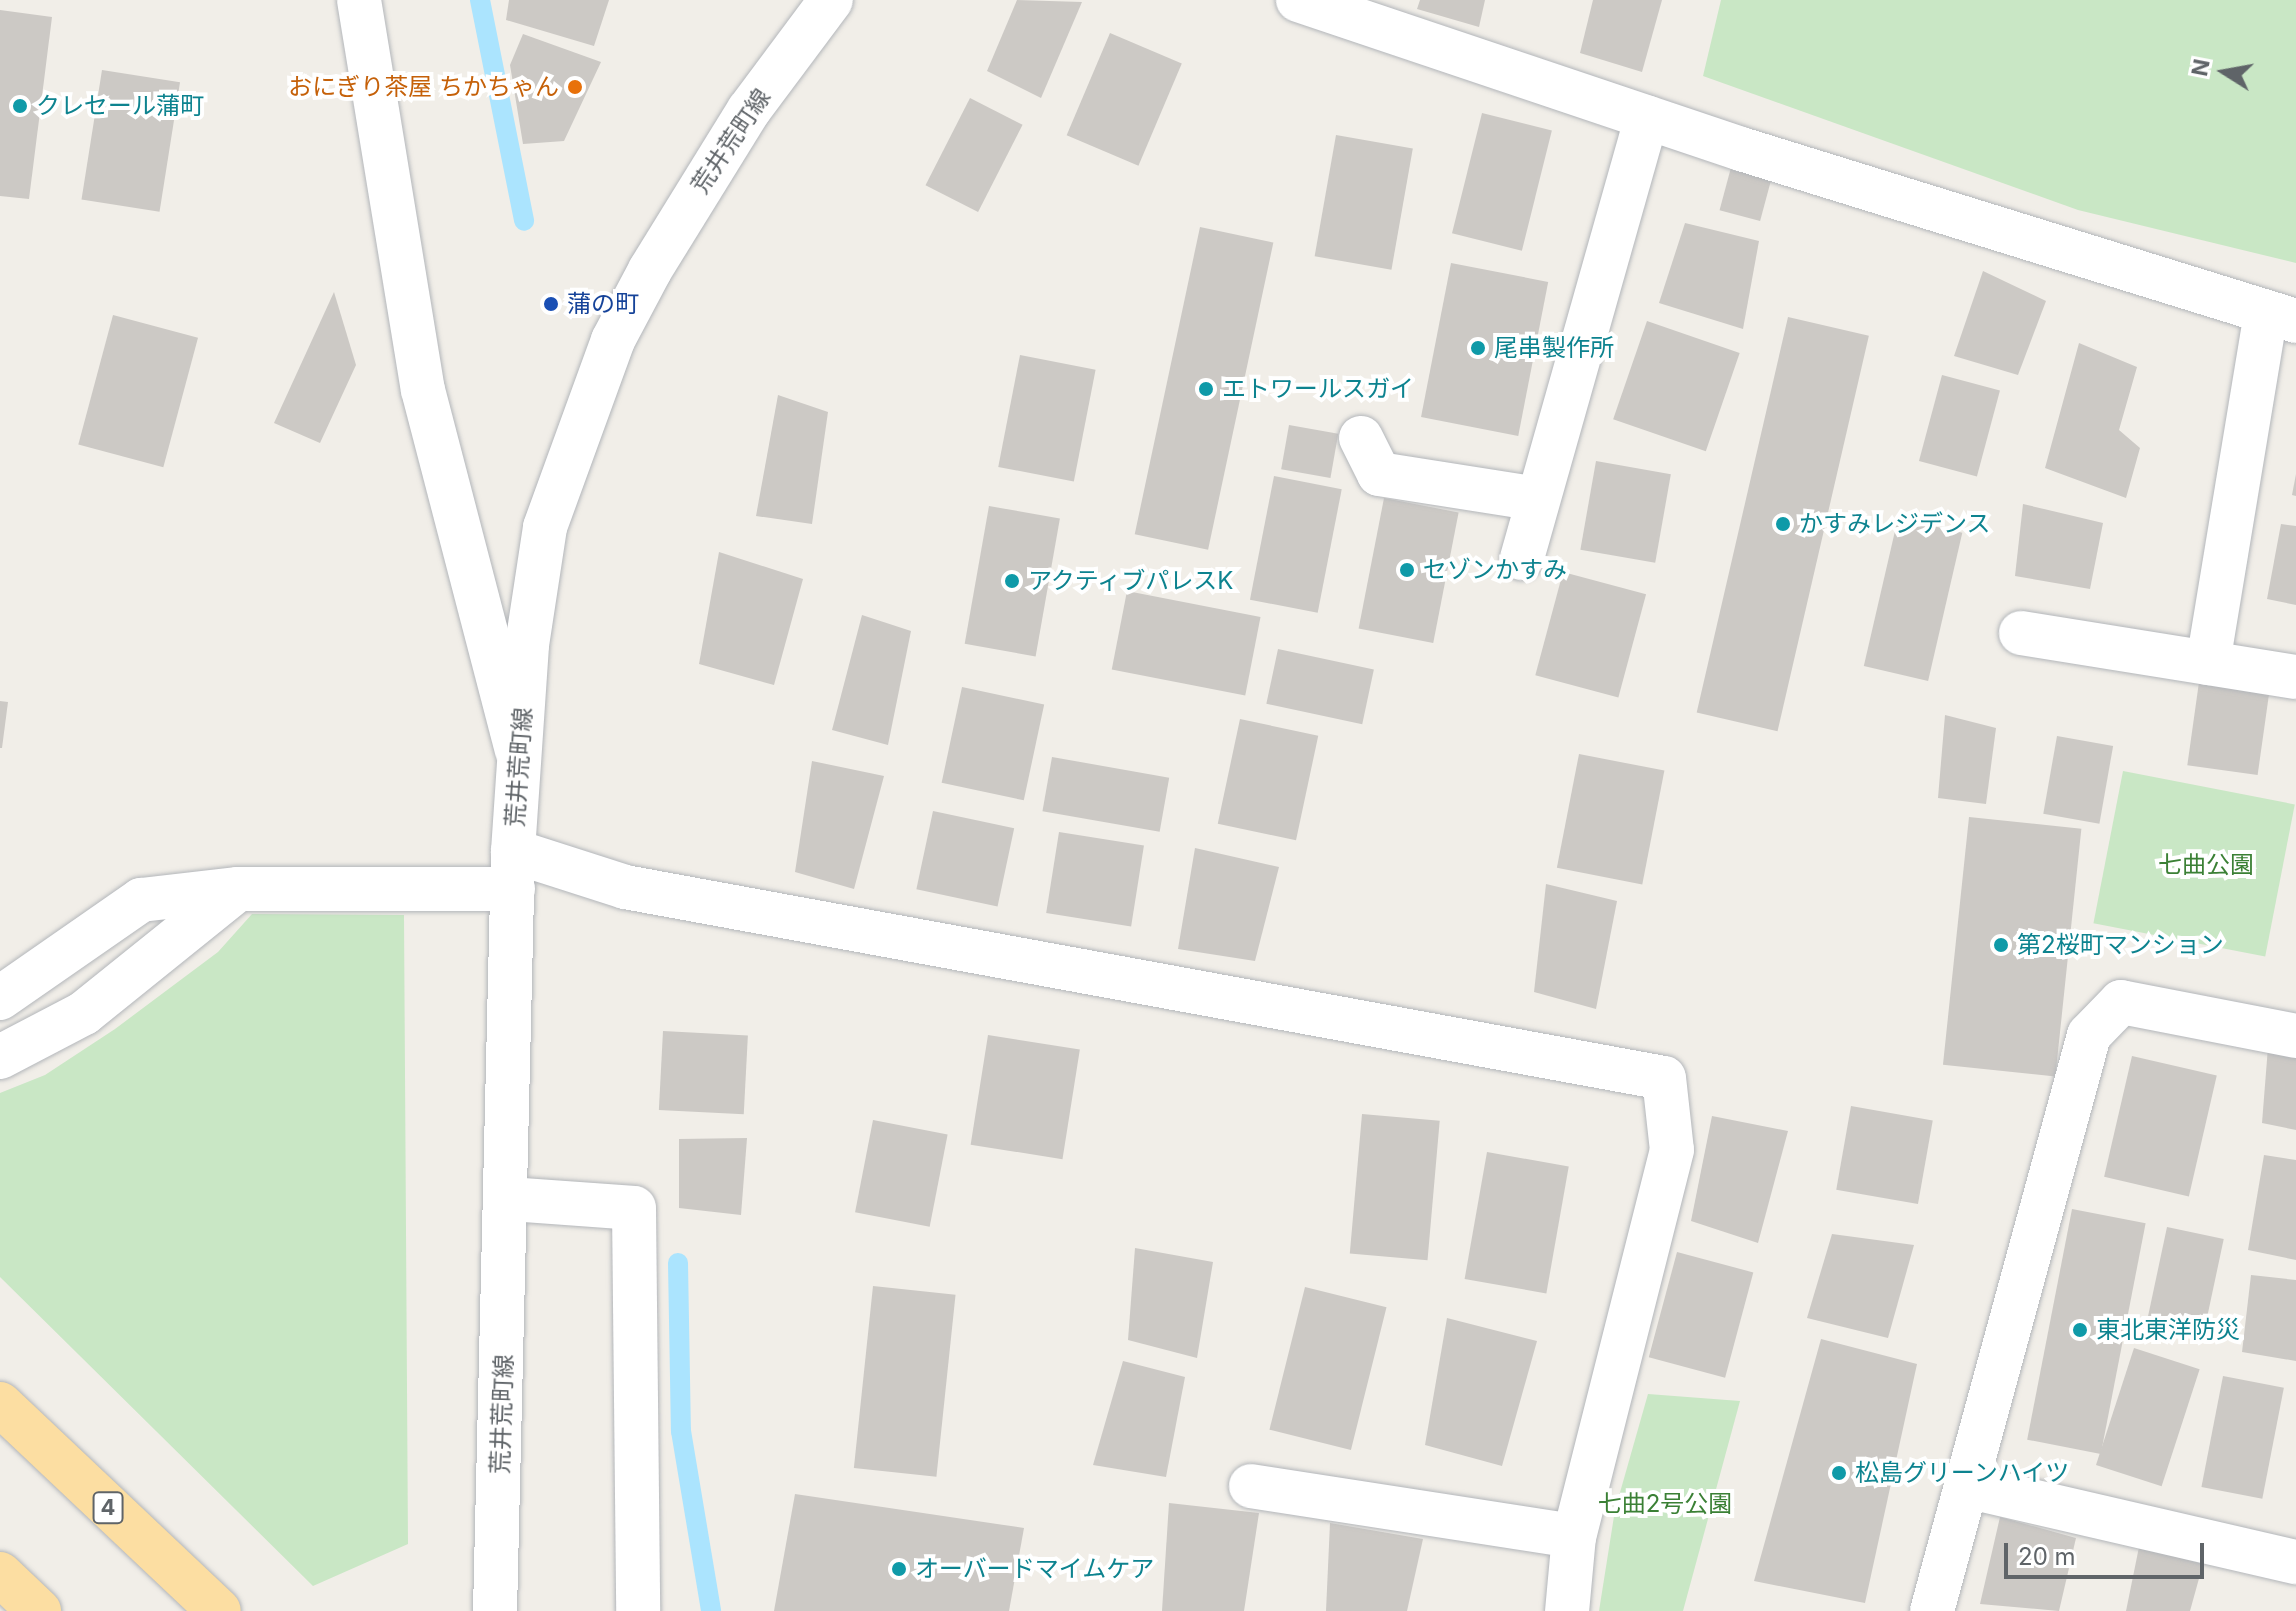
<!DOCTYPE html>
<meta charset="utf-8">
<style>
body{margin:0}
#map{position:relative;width:2296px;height:1611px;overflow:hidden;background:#f1eee8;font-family:Inter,"Noto Sans JP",sans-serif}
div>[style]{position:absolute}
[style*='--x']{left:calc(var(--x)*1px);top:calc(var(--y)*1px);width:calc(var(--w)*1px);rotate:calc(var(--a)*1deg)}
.green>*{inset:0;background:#c9e7c5;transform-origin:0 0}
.stream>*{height:20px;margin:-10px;padding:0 10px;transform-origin:10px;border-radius:10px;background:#abe4fe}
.building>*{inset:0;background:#ccc9c5;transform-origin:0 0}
.roads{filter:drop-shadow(0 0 2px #b3b6ba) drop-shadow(0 0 2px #b3b6ba)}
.minor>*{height:44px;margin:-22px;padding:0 22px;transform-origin:22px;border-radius:22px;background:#fff}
.tertiary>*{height:44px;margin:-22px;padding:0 22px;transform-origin:22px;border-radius:22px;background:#fff}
.secondary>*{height:44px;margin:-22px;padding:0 22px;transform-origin:22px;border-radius:22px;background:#fff}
.trunk>*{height:44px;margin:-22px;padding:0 22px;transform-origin:22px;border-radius:22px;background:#fcdea2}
.dots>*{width:22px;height:22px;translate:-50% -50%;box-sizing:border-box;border:4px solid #fff;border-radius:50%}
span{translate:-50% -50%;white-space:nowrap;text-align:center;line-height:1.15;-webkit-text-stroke:8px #fff;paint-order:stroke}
.shield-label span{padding:2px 6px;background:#fff;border:2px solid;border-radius:6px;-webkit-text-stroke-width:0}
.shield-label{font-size:22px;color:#5f6468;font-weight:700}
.food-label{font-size:24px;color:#c56008}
.right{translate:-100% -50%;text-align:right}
.culture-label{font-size:24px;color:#0d838f}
.left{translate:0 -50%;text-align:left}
.street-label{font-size:24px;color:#5f6468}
.transit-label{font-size:24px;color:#164399}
.park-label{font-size:24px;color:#3b8035}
.north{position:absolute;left:2184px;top:32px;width:80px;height:80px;-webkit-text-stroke:6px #fff;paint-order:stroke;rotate:281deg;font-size:22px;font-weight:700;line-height:32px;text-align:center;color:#5f6468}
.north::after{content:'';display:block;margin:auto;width:28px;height:36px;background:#5f6468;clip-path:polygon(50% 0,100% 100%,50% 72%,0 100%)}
.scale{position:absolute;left:2004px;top:1543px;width:200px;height:36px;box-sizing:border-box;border:4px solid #5f6468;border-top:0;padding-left:10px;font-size:24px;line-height:28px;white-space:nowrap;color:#5f6468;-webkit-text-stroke:6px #fff;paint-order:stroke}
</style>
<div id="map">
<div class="green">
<i style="clip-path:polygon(1721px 0,2296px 0,2296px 263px,2078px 210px,1703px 76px)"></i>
<i style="left:2123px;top:771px;width:175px;height:155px;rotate:11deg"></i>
<i style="clip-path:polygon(252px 914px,404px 915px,408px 1544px,313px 1586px,0 1277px,0 1093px,45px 1075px,115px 1029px,218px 952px)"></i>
<i style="clip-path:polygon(1648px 1394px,1740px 1401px,1683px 1611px,1599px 1611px,1615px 1510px)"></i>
</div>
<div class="stream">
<i style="--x:480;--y:0;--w:225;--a:78.7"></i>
<i style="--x:678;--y:1263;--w:168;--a:89"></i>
<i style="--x:681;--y:1431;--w:182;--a:80.5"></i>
</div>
<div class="building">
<i style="clip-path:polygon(509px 0,609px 0,594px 46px,506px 20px)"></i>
<i style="clip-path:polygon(1017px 0,1082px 2px,1041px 98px,987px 71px)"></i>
<i style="clip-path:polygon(1420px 0,1485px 0,1479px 27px,1417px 9px)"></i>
<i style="clip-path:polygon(1593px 0,1662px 0,1642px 72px,1580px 53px)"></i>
<i style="clip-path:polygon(0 10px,52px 17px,29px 199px,0 196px)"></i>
<i style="left:1110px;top:33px;width:78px;height:111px;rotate:23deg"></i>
<i style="clip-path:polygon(523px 34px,601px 62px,564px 141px,523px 144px,510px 65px)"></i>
<i style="left:102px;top:70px;width:79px;height:131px;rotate:9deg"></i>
<i style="left:970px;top:98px;width:59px;height:98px;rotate:27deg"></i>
<i style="left:1482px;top:113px;width:72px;height:124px;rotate:14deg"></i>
<i style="left:1336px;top:135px;width:78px;height:123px;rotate:10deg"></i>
<i style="left:1733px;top:160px;width:42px;height:52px;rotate:15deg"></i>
<i style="clip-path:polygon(1685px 223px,1759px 241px,1743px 329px,1659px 303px)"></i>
<i style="left:1200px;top:227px;width:75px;height:314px;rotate:12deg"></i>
<i style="left:1451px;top:263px;width:99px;height:157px;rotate:11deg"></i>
<i style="clip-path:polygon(1983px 271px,2046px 301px,2018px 375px,1954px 356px)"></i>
<i style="clip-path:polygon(334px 292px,356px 365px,320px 443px,274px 423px)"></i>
<i style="left:113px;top:315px;width:88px;height:134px;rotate:15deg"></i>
<i style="left:1788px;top:317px;width:83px;height:406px;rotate:13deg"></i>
<i style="left:1647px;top:321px;width:98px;height:104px;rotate:19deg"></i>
<i style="clip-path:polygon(2079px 343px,2137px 367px,2119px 430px,2140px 448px,2126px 498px,2045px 468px)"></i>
<i style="left:1020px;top:355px;width:77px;height:114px;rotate:11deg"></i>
<i style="left:1942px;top:375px;width:60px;height:89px;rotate:15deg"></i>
<i style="clip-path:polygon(778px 395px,828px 412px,812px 524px,756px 516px)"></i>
<i style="left:1289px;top:425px;width:50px;height:45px;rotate:10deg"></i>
<i style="left:1596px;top:461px;width:76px;height:90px;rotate:10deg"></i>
<i style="clip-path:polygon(2296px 474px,2296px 496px,2292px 495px)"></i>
<i style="left:1274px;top:476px;width:69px;height:126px;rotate:11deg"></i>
<i style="left:1384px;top:498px;width:76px;height:133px;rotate:11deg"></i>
<i style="clip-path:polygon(2023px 504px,2103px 523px,2090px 589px,2015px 576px)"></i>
<i style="left:989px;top:506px;width:72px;height:140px;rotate:10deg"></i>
<i style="left:1898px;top:518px;width:66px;height:152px;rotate:13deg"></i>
<i style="clip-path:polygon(2281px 524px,2296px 526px,2296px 605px,2267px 599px)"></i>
<i style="clip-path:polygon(719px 552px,803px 579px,774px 685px,699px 664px)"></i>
<i style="left:1563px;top:572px;width:86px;height:107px;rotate:15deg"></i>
<i style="left:1127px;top:591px;width:136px;height:80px;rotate:11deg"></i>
<i style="clip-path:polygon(862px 615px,911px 631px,888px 745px,832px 730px)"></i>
<i style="left:1278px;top:649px;width:98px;height:56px;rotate:12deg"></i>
<i style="left:2199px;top:682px;width:71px;height:84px;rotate:8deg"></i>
<i style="left:962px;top:687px;width:84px;height:98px;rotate:12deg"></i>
<i style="clip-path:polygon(0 701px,8px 702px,2px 748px,0 748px)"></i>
<i style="clip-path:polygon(1945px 715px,1996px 728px,1986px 804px,1938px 798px)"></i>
<i style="left:1240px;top:719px;width:80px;height:107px;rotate:12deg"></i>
<i style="left:2057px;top:736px;width:57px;height:79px;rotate:10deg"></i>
<i style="left:1579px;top:754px;width:87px;height:116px;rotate:11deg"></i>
<i style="left:1052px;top:757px;width:119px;height:55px;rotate:10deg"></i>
<i style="clip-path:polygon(812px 761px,884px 776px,854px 889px,795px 872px)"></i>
<i style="left:933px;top:811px;width:83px;height:80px;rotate:12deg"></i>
<i style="left:1969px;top:817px;width:113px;height:249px;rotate:6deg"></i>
<i style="left:1059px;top:832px;width:86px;height:82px;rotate:9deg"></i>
<i style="clip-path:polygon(1195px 848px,1279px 867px,1255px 961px,1178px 949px)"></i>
<i style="clip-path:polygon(1546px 884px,1617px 901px,1596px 1009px,1534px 992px)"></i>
<i style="left:663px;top:1031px;width:85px;height:79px;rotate:3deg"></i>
<i style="left:988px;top:1035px;width:93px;height:111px;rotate:9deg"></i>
<i style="clip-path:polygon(2268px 1047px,2296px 1052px,2296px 1130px,2262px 1123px)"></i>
<i style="left:2132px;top:1056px;width:87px;height:124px;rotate:13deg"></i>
<i style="left:1851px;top:1106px;width:83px;height:85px;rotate:10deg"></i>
<i style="left:1362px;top:1114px;width:78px;height:140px;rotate:5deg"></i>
<i style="clip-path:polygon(1712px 1116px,1788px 1131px,1758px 1243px,1691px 1221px)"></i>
<i style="left:873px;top:1120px;width:76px;height:94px;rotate:11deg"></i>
<i style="clip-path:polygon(747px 1138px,741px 1215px,679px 1208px,679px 1139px)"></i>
<i style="left:1487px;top:1152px;width:83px;height:129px;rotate:10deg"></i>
<i style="clip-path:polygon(2264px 1155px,2296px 1160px,2296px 1260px,2248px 1250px)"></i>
<i style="left:2072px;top:1209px;width:75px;height:235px;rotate:11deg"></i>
<i style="left:2167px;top:1227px;width:58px;height:100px;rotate:12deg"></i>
<i style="clip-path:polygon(1832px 1234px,1914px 1245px,1888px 1338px,1807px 1318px)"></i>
<i style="clip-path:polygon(1135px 1248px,1213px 1262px,1197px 1358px,1128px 1340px)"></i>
<i style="left:1677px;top:1252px;width:79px;height:109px;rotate:15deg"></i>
<i style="clip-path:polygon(2251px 1275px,2296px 1280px,2296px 1361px,2242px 1352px)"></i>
<i style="left:873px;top:1286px;width:83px;height:183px;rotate:6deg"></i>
<i style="left:1305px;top:1287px;width:84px;height:147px;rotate:14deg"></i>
<i style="clip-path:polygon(1447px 1318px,1537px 1341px,1502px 1466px,1425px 1445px)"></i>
<i style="clip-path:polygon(1821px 1339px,1917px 1364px,1865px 1603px,1754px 1581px)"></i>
<i style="left:2134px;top:1348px;width:69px;height:123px;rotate:18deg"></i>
<i style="clip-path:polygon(1123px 1361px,1185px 1377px,1166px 1477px,1093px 1465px)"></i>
<i style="left:2223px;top:1376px;width:62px;height:113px;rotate:11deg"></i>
<i style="clip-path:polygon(795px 1494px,1024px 1528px,1009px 1611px,774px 1611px)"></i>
<i style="clip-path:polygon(1169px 1503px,1259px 1513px,1244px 1611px,1162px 1611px)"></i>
<i style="clip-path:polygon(2000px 1517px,2076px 1538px,2059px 1611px,1980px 1604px)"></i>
<i style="clip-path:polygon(1330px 1523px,1423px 1539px,1407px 1611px,1326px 1611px)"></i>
<i style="clip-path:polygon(2139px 1547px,2203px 1564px,2190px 1611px,2126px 1611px)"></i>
</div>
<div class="roads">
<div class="minor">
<i style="--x:1298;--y:0;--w:467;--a:18.6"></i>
<i style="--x:1741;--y:149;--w:581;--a:17.22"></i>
<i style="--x:1361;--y:438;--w:40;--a:63.4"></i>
<i style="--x:1379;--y:474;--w:161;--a:8.9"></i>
<i style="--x:1522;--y:558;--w:458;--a:-74.2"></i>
<i style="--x:2021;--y:633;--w:278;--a:9.1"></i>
<i style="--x:2208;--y:663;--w:355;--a:-80.6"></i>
<i style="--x:513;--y:851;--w:118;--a:17.8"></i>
<i style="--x:625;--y:887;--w:1056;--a:10.42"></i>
<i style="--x:1664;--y:1078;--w:72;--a:83.7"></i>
<i style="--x:1672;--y:1150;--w:398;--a:104.2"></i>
<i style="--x:1574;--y:1536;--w:75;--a:95.3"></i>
<i style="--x:0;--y:998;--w:172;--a:-34.8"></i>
<i style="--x:141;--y:900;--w:98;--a:-6.5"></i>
<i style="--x:509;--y:1199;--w:125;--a:4.1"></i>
<i style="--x:634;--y:1208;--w:403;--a:89.4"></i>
<i style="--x:1251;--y:1486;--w:327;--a:8.8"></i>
<i style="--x:1966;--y:1486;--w:339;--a:13"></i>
<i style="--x:1932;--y:1611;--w:597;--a:-74.75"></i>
<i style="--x:2089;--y:1035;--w:46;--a:-45.9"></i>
<i style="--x:2121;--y:1002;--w:178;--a:11"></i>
</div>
<div class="tertiary">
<i style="--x:359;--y:0;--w:395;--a:80.7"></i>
<i style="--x:423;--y:390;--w:372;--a:75.4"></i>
</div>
<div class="secondary">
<i style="--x:0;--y:1057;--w:95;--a:-27.6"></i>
<i style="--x:84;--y:1013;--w:198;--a:-38.8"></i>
<i style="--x:238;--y:889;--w:275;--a:0"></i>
<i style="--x:495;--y:1611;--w:760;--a:-88.64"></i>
<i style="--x:513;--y:851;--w:206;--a:-86.1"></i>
<i style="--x:527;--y:645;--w:119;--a:-81.3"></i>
<i style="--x:545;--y:527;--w:199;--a:-70"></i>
<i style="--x:613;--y:340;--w:79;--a:-62.1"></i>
<i style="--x:650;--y:270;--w:188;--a:-58.3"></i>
<i style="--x:749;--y:110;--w:137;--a:-53.3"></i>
</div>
<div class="trunk">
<i style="--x:0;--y:1404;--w:301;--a:43.4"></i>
<i style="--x:0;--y:1574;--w:54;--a:43.5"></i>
</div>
</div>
<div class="dots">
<i style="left:575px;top:87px;background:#e8710a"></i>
<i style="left:20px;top:106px;background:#0f9aa8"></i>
<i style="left:551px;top:304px;background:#1a4fb4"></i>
<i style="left:1478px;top:348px;background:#0f9aa8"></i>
<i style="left:1206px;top:389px;background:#0f9aa8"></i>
<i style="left:1783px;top:524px;background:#0f9aa8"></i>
<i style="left:1407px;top:570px;background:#0f9aa8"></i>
<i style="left:1012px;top:581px;background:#0f9aa8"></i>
<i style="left:2001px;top:945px;background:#0f9aa8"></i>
<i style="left:2080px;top:1330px;background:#0f9aa8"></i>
<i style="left:1839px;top:1473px;background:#0f9aa8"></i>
<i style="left:899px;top:1569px;background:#0f9aa8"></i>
</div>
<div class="shield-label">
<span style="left:108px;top:1508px">4</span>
</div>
<div class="food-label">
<span class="right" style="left:559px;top:87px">おにぎり茶屋 ちかちゃん</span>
</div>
<div class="culture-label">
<span class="left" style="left:36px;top:106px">クレセール蒲町</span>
<span class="left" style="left:1494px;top:348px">尾串製作所</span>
<span class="left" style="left:1222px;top:389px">エトワールスガイ</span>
<span class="left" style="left:1799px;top:524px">かすみレジデンス</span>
<span class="left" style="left:1423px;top:570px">セゾンかすみ</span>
<span class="left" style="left:1028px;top:581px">アクティブパレスK</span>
<span class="left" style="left:2017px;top:945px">第2桜町マンション</span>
<span class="left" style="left:2096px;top:1330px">東北東洋防災</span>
<span class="left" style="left:1855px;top:1473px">松島グリーンハイツ</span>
<span class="left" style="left:915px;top:1569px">オーバードマイムケア</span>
</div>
<div class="street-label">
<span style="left:731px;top:141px;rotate:-56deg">荒井荒町線</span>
<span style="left:519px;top:767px;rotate:-86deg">荒井荒町線</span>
<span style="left:502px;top:1414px;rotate:-88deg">荒井荒町線</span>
</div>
<div class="transit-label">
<span class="left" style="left:567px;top:304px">蒲の町</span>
</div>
<div class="park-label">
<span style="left:2206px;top:865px">七曲公園</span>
<span style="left:1665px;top:1504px">七曲2号公園</span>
</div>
<div class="north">N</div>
<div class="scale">20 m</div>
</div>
